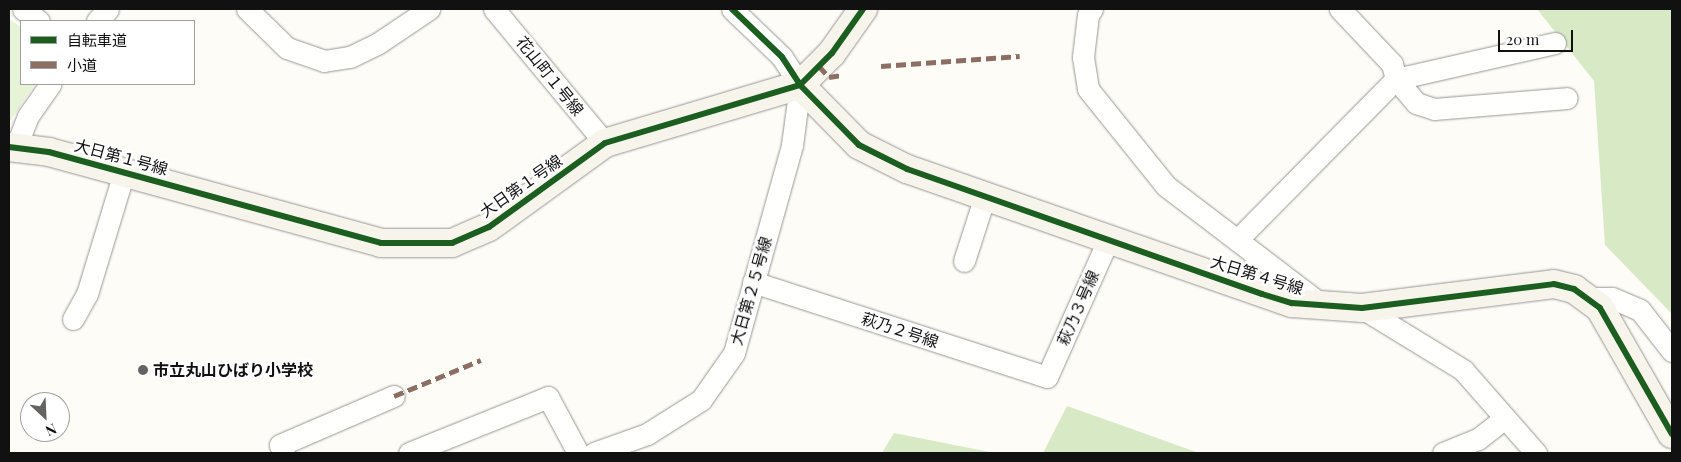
<!DOCTYPE html>
<meta charset="utf-8">
<style>
body{margin:0}
#map{position:relative;width:1681px;height:462px;overflow:hidden;background:#fdfcf7;font-family:"Playfair Display","Noto Sans JP",serif}
div>[style]{position:absolute}
[style*='--x']{left:calc(var(--x)*1px);top:calc(var(--y)*1px);width:calc(var(--w)*1px);rotate:calc(var(--a)*1deg)}
.green>*{inset:0;background:#e7f3d7}
.forest>*{inset:0;background:#d8eac5}
.roads{filter:drop-shadow(0 0 1px #979795) drop-shadow(0 0 1px #979795)}
.street>*{height:21px;margin:-10.5px;padding:0 10.5px;transform-origin:10.5px;border-radius:10.5px;background:#fffffe}
.secondary>*{height:28px;margin:-14px;padding:0 14px;transform-origin:14px;border-radius:14px;background:#f6f4eb}
.quiet>*{height:5px;margin-top:-2.5px;transform-origin:0;background:repeating-linear-gradient(90deg,#8d6e63 0 10px,transparent 0 15px)}
.cycleway>*{height:6px;margin:-3px;padding:0 3px;transform-origin:3px;border-radius:3px;background:#1b5e20}
.dots>*{width:14px;height:14px;translate:-50% -50%;box-sizing:border-box;border:2px solid #fff;border-radius:50%}
span{translate:-50% -50%;white-space:nowrap;text-align:center;line-height:1.15;-webkit-text-stroke:5px #fff;paint-order:stroke}
.street-label{font-size:16px;color:#111}
.poi-label{font-size:16px;color:#111;font-weight:700}
.left{translate:0 -50%;text-align:left}
.frame{position:absolute;inset:0;border:10px solid #111;pointer-events:none}
.legend{position:absolute;left:20px;top:20px;width:175px;height:65px;box-sizing:border-box;background:#fff;border:1px solid #a0a0a0;margin:0;padding:6px 9px;list-style:none;font-size:15px;color:#111}
.legend li{display:flex;align-items:center;gap:10px;height:25px}
.legend b{width:25px;border:1px solid #a0a0a0}
.north{position:absolute;left:20px;top:392px;width:50px;height:50px;box-sizing:border-box;background:#fff;border:1px solid #a0a0a0;border-radius:50%;rotate:155deg;font-size:14px;font-weight:700;line-height:20px;text-align:center;color:#111}
.north::after{content:'';display:block;margin:auto;width:18px;height:22px;background:#646362;clip-path:polygon(50% 0,100% 100%,50% 72%,0 100%)}
.scale{position:absolute;left:1498px;top:30px;width:75px;height:22px;box-sizing:border-box;border:2px solid #111;border-top:0;padding-left:6px;font-size:15px;line-height:18px;white-space:nowrap;color:#111;-webkit-text-stroke:4px #fff;paint-order:stroke}
</style>
<div id="map">
<div class="green">
<i style="clip-path:polygon(9px 19px,21px 27px,21px 84px,35px 84px,9px 123px)"></i>
</div>
<div class="forest">
<i style="clip-path:polygon(1537px 9px,1672px 9px,1672px 314px,1605px 245px,1594px 81px)"></i>
<i style="clip-path:polygon(1067px 406px,1118px 424px,1199px 453px,1043px 453px)"></i>
<i style="clip-path:polygon(894px 433px,995px 453px,882px 453px)"></i>
</div>
<div class="roads">
<div class="street">
<i style="--x:23;--y:9;--w:20;--a:37"></i>
<i style="--x:247;--y:9;--w:56;--a:44.3"></i>
<i style="--x:287;--y:48;--w:39;--a:19"></i>
<i style="--x:324;--y:61;--w:26;--a:-9"></i>
<i style="--x:350;--y:57;--w:30;--a:-26"></i>
<i style="--x:377;--y:44;--w:63;--a:-33.9"></i>
<i style="--x:494;--y:9;--w:174;--a:50.4"></i>
<i style="--x:1092;--y:9;--w:7;--a:124"></i>
<i style="--x:1088;--y:15;--w:42;--a:96.8"></i>
<i style="--x:1083;--y:57;--w:32;--a:81"></i>
<i style="--x:1088;--y:89;--w:124;--a:51.2"></i>
<i style="--x:1166;--y:186;--w:200;--a:37.3"></i>
<i style="--x:97;--y:21;--w:16;--a:-47"></i>
<i style="--x:1555;--y:43;--w:163;--a:167.2"></i>
<i style="--x:1396;--y:79;--w:31;--a:50"></i>
<i style="--x:1416;--y:103;--w:19;--a:18"></i>
<i style="--x:1434;--y:109;--w:133;--a:-4.7"></i>
<i style="--x:16;--y:147;--w:33;--a:-69"></i>
<i style="--x:28;--y:116;--w:39;--a:-55"></i>
<i style="--x:1238;--y:239;--w:225;--a:-45.4"></i>
<i style="--x:1396;--y:79;--w:16;--a:-105"></i>
<i style="--x:1392;--y:64;--w:76;--a:-133.4"></i>
<i style="--x:964;--y:261;--w:68;--a:-72.1"></i>
<i style="--x:753;--y:282;--w:309;--a:17.9"></i>
<i style="--x:1047;--y:377;--w:150;--a:-66"></i>
<i style="--x:1589;--y:298;--w:23;--a:0"></i>
<i style="--x:1612;--y:298;--w:30;--a:23"></i>
<i style="--x:1640;--y:310;--w:52;--a:52"></i>
<i style="--x:1362;--y:308;--w:119;--a:31.5"></i>
<i style="--x:1463;--y:370;--w:111;--a:48.7"></i>
<i style="--x:73;--y:319;--w:29;--a:-61"></i>
<i style="--x:87;--y:294;--w:127;--a:-73.1"></i>
<i style="--x:284;--y:453;--w:9;--a:-117"></i>
<i style="--x:280;--y:445;--w:124;--a:-23.3"></i>
<i style="--x:409;--y:453;--w:150;--a:-21.9"></i>
<i style="--x:548;--y:397;--w:64;--a:61.8"></i>
<i style="--x:594;--y:453;--w:56;--a:-19.7"></i>
<i style="--x:647;--y:434;--w:64;--a:-32.2"></i>
<i style="--x:701;--y:400;--w:57;--a:-54.9"></i>
<i style="--x:734;--y:353;--w:216;--a:-74.4"></i>
<i style="--x:792;--y:145;--w:61;--a:-82.4"></i>
<i style="--x:800;--y:85;--w:33;--a:-123"></i>
<i style="--x:782;--y:57;--w:69;--a:-136.2"></i>
<i style="--x:1443;--y:453;--w:38;--a:-22"></i>
<i style="--x:1478;--y:439;--w:34;--a:-38"></i>
</div>
<div class="secondary">
<i style="--x:800;--y:85;--w:84;--a:45.5"></i>
<i style="--x:859;--y:145;--w:54;--a:26.6"></i>
<i style="--x:907;--y:169;--w:408;--a:19.2"></i>
<i style="--x:1292;--y:303;--w:70;--a:4.1"></i>
<i style="--x:1362;--y:308;--w:193;--a:-7.1"></i>
<i style="--x:1554;--y:284;--w:21;--a:14"></i>
<i style="--x:1574;--y:289;--w:32;--a:36"></i>
<i style="--x:1600;--y:308;--w:145;--a:60.3"></i>
<i style="--x:9;--y:147;--w:40;--a:7.1"></i>
<i style="--x:49;--y:152;--w:344;--a:15.3"></i>
<i style="--x:381;--y:243;--w:71;--a:0"></i>
<i style="--x:452;--y:243;--w:40;--a:-23.4"></i>
<i style="--x:489;--y:227;--w:143;--a:-35.9"></i>
<i style="--x:605;--y:143;--w:203;--a:-16.6"></i>
<i style="--x:800;--y:85;--w:45;--a:-45"></i>
<i style="--x:832;--y:53;--w:54;--a:-54.8"></i>
</div>
</div>
<div class="quiet">
<i style="--x:819;--y:66;--w:15;--a:48"></i>
<i style="--x:829;--y:77;--w:13;--a:-9"></i>
<i style="--x:881;--y:66;--w:139;--a:-4.1"></i>
<i style="--x:394;--y:396;--w:94;--a:-22.5"></i>
</div>
<div class="cycleway">
<i style="--x:732;--y:9;--w:69;--a:43.8"></i>
<i style="--x:782;--y:57;--w:33;--a:57"></i>
<i style="--x:800;--y:85;--w:84;--a:45.5"></i>
<i style="--x:859;--y:145;--w:54;--a:26.6"></i>
<i style="--x:907;--y:169;--w:376;--a:19.4"></i>
<i style="--x:1262;--y:294;--w:31;--a:17"></i>
<i style="--x:1292;--y:303;--w:70;--a:4.1"></i>
<i style="--x:1362;--y:308;--w:193;--a:-7.1"></i>
<i style="--x:1554;--y:284;--w:21;--a:14"></i>
<i style="--x:1574;--y:289;--w:32;--a:36"></i>
<i style="--x:1600;--y:308;--w:145;--a:60.3"></i>
<i style="--x:9;--y:147;--w:40;--a:7.1"></i>
<i style="--x:49;--y:152;--w:344;--a:15.3"></i>
<i style="--x:381;--y:243;--w:71;--a:0"></i>
<i style="--x:452;--y:243;--w:40;--a:-23.4"></i>
<i style="--x:489;--y:227;--w:143;--a:-35.9"></i>
<i style="--x:605;--y:143;--w:203;--a:-16.6"></i>
<i style="--x:800;--y:85;--w:45;--a:-45"></i>
<i style="--x:832;--y:53;--w:54;--a:-54.8"></i>
</div>
<div class="dots">
<i style="left:143px;top:370px;background:#646362"></i>
</div>
<div class="street-label">
<span style="left:550px;top:76px;rotate:51deg">花山町１号線</span>
<span style="left:121px;top:157px;rotate:15deg">大日第１号線</span>
<span style="left:521px;top:186px;rotate:-35deg">大日第１号線</span>
<span style="left:1257px;top:275px;rotate:17deg">大日第４号線</span>
<span style="left:751px;top:291px;rotate:-74deg">大日第２５号線</span>
<span style="left:1078px;top:308px;rotate:-66deg">萩乃３号線</span>
<span style="left:900px;top:330px;rotate:18deg">萩乃２号線</span>
</div>
<div class="poi-label">
<span class="left" style="left:153px;top:370px">市立丸山ひばり小学校</span>
</div>
<div class="frame"></div>
<ul class="legend">
<li><b style="height:6px;background:#1b5e20"></b>自転車道</li>
<li><b style="height:6px;background:#8d6e63"></b>小道</li>
</ul>
<div class="north">N</div>
<div class="scale">20 m</div>
</div>
